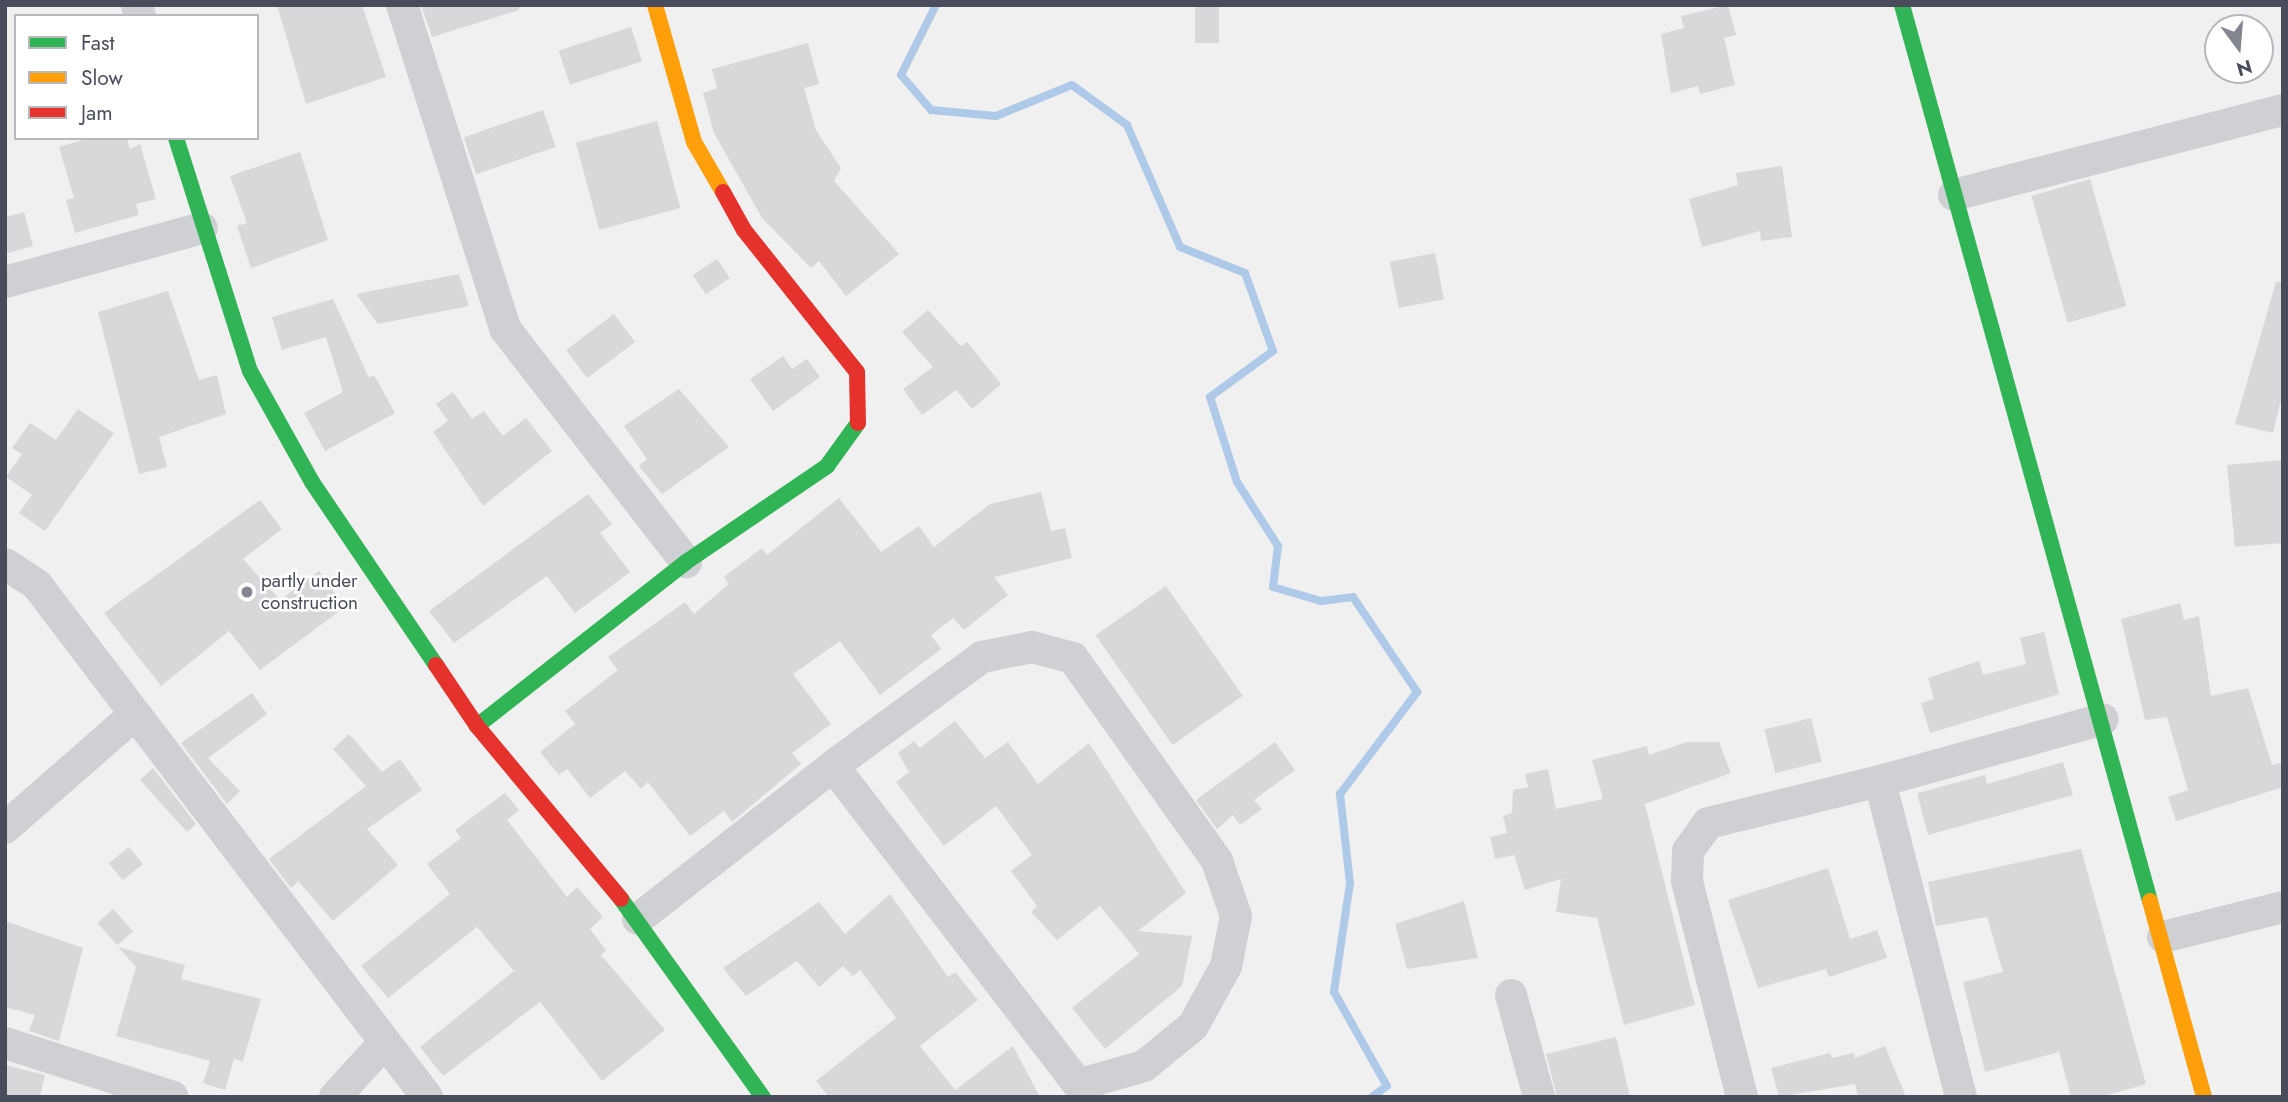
<!DOCTYPE html>
<style>
body{margin:0}
#map{position:relative;width:2288px;height:1102px;overflow:hidden;background:#f1f0f0;font-family:Jost,sans-serif}
div>[style]{position:absolute}
[style*='--x']{left:calc(var(--x)*1px);top:calc(var(--y)*1px);width:calc(var(--w)*1px);rotate:calc(var(--a)*1deg)}
.stream>*{height:8px;margin:-4px;padding:0 4px;transform-origin:4px;border-radius:4px;background:#aecae8}
.building>*{inset:0;background:#d8d8da;transform-origin:0 0}
.street>*{height:32px;margin:-16px;padding:0 16px;transform-origin:16px;border-radius:16px;background:#cfd0d3}
.fast>*{height:16px;margin:-8px;padding:0 8px;transform-origin:8px;border-radius:8px;background:#30b455}
.slow>*{height:16px;margin:-8px;padding:0 8px;transform-origin:8px;border-radius:8px;background:#ff9f0a}
.jam>*{height:16px;margin:-8px;padding:0 8px;transform-origin:8px;border-radius:8px;background:#e5322d}
.dots>*{width:19px;height:19px;translate:-50% -50%;box-sizing:border-box;border:4px solid #fff;border-radius:50%}
span{translate:-50% -50%;white-space:nowrap;text-align:center;line-height:1.15;-webkit-text-stroke:5px #fff;paint-order:stroke}
.poi-label{font-size:19px;color:#494d5b}
.left{translate:0 -50%;text-align:left}
.frame{position:absolute;inset:0;border:7px solid #494d5b;pointer-events:none}
.legend{position:absolute;left:14px;top:14px;width:245px;height:126px;box-sizing:border-box;background:#fff;border:2px solid #b6b8bd;margin:0;padding:9px 12px;list-style:none;font-size:21px;color:#494d5b}
.legend li{display:flex;align-items:center;gap:14px;height:35px}
.legend b{width:35px;border:2px solid #b6b8bd}
.north{position:absolute;left:2204px;top:14px;width:70px;height:70px;box-sizing:border-box;background:#fff;border:2px solid #b6b8bd;border-radius:50%;rotate:164deg;font-size:19px;font-weight:700;line-height:28px;text-align:center;color:#494d5b}
.north::after{content:'';display:block;margin:auto;width:24px;height:32px;background:#84868f;clip-path:polygon(50% 0,100% 100%,50% 72%,0 100%)}
</style>
<div id="map">
<div class="stream">
<i style="--x:936;--y:5;--w:78;--a:116.6"></i>
<i style="--x:901;--y:75;--w:46;--a:49.4"></i>
<i style="--x:931;--y:110;--w:65;--a:5.3"></i>
<i style="--x:996;--y:116;--w:82;--a:-22.2"></i>
<i style="--x:1072;--y:85;--w:68;--a:36"></i>
<i style="--x:1127;--y:125;--w:133;--a:66.5"></i>
<i style="--x:1180;--y:247;--w:70;--a:21.8"></i>
<i style="--x:1245;--y:273;--w:83;--a:70.3"></i>
<i style="--x:1273;--y:351;--w:78;--a:143.9"></i>
<i style="--x:1210;--y:397;--w:89;--a:72.4"></i>
<i style="--x:1237;--y:482;--w:76;--a:57.4"></i>
<i style="--x:1278;--y:546;--w:41;--a:97"></i>
<i style="--x:1273;--y:587;--w:50;--a:16.3"></i>
<i style="--x:1321;--y:601;--w:32;--a:-7"></i>
<i style="--x:1353;--y:597;--w:115;--a:56"></i>
<i style="--x:1417;--y:692;--w:128;--a:127"></i>
<i style="--x:1340;--y:794;--w:90;--a:83.6"></i>
<i style="--x:1350;--y:883;--w:110;--a:98.4"></i>
<i style="--x:1334;--y:992;--w:108;--a:60.6"></i>
<i style="--x:1387;--y:1086;--w:19;--a:144"></i>
</div>
<div class="building">
<i style="clip-path:polygon(277px 5px,362px 5px,386px 77px,306px 104px)"></i>
<i style="clip-path:polygon(421px 5px,519px 5px,519px 10px,432px 37px)"></i>
<i style="left:1195px;top:5px;width:24px;height:38px"></i>
<i style="clip-path:polygon(1728px 5px,1736px 35px,1724px 38px,1735px 85px,1700px 94px,1698px 86px,1671px 93px,1661px 34px,1684px 28px,1681px 16px)"></i>
<i style="left:631px;top:27px;width:36px;height:76px;rotate:72deg"></i>
<i style="clip-path:polygon(808px 43px,819px 84px,804px 88px,816px 130px,841px 168px,834px 181px,899px 254px,846px 296px,819px 261px,811px 268px,762px 218px,714px 133px,703px 93px,717px 88px,712px 69px)"></i>
<i style="left:543px;top:110px;width:39px;height:84px;rotate:71deg"></i>
<i style="left:657px;top:121px;width:90px;height:84px;rotate:75deg"></i>
<i style="clip-path:polygon(89px 138px,127px 138px,130px 149px,140px 144px,156px 199px,136px 204px,139px 215px,75px 233px,66px 200px,74px 198px,59px 147px)"></i>
<i style="clip-path:polygon(300px 152px,328px 240px,251px 268px,237px 226px,247px 223px,230px 176px)"></i>
<i style="clip-path:polygon(1782px 166px,1792px 237px,1761px 241px,1760px 231px,1702px 247px,1689px 199px,1738px 185px,1736px 173px)"></i>
<i style="left:2090px;top:179px;width:132px;height:61px;rotate:74deg"></i>
<i style="clip-path:polygon(24px 212px,33px 246px,5px 254px,5px 217px)"></i>
<i style="left:1435px;top:253px;width:47px;height:46px;rotate:79deg"></i>
<i style="left:717px;top:259px;width:23px;height:29px;rotate:56deg"></i>
<i style="clip-path:polygon(459px 274px,469px 306px,378px 324px,356px 294px)"></i>
<i style="clip-path:polygon(2276px 282px,2283px 282px,2283px 392px,2273px 433px,2235px 424px)"></i>
<i style="clip-path:polygon(168px 291px,199px 380px,217px 375px,226px 414px,159px 437px,167px 467px,139px 474px,98px 312px)"></i>
<i style="clip-path:polygon(333px 299px,369px 378px,374px 375px,395px 413px,325px 451px,304px 413px,343px 392px,326px 337px,282px 350px,272px 317px)"></i>
<i style="clip-path:polygon(928px 310px,961px 346px,967px 342px,1001px 384px,972px 409px,956px 390px,922px 415px,903px 389px,933px 367px,902px 332px)"></i>
<i style="left:614px;top:314px;width:35px;height:60px;rotate:53deg"></i>
<i style="clip-path:polygon(783px 356px,792px 369px,807px 359px,820px 377px,773px 411px,750px 379px)"></i>
<i style="clip-path:polygon(679px 389px,729px 447px,662px 494px,639px 466px,647px 459px,624px 426px)"></i>
<i style="clip-path:polygon(453px 392px,472px 419px,484px 411px,503px 436px,526px 418px,552px 451px,483px 506px,433px 432px,448px 421px,436px 404px)"></i>
<i style="clip-path:polygon(78px 409px,114px 433px,45px 531px,19px 513px,32px 495px,6px 477px,22px 454px,12px 448px,30px 423px,56px 440px)"></i>
<i style="clip-path:polygon(2283px 460px,2283px 543px,2235px 547px,2227px 465px)"></i>
<i style="clip-path:polygon(1041px 492px,1051px 531px,1065px 528px,1072px 558px,994px 577px,1008px 595px,964px 630px,953px 618px,931px 635px,941px 649px,880px 695px,840px 641px,793px 674px,831px 724px,792px 753px,801px 764px,732px 822px,724px 811px,690px 836px,648px 782px,641px 789px,625px 771px,590px 798px,567px 769px,559px 775px,540px 752px,575px 724px,565px 711px,618px 670px,608px 657px,685px 602px,694px 614px,729px 584px,724px 577px,762px 548px,767px 555px,839px 498px,881px 552px,919px 526px,934px 547px,990px 504px)"></i>
<i style="clip-path:polygon(588px 494px,612px 524px,600px 533px,630px 572px,575px 613px,547px 576px,454px 643px,429px 611px)"></i>
<i style="clip-path:polygon(260px 500px,282px 529px,243px 559px,280px 600px,319px 571px,345px 607px,260px 670px,229px 631px,161px 686px,104px 613px)"></i>
<i style="left:1166px;top:586px;width:134px;height:86px;rotate:55deg"></i>
<i style="clip-path:polygon(2180px 603px,2184px 620px,2199px 616px,2211px 696px,2248px 688px,2272px 765px,2283px 762px,2283px 787px,2176px 821px,2168px 797px,2188px 790px,2167px 717px,2145px 720px,2121px 619px)"></i>
<i style="clip-path:polygon(2044px 632px,2059px 694px,1930px 733px,1921px 703px,1934px 699px,1928px 678px,1979px 661px,1983px 675px,2026px 664px,2020px 638px)"></i>
<i style="clip-path:polygon(252px 693px,267px 714px,208px 758px,240px 791px,227px 804px,181px 743px)"></i>
<i style="left:1811px;top:718px;width:45px;height:48px;rotate:76deg"></i>
<i style="clip-path:polygon(955px 721px,985px 758px,1008px 742px,1038px 784px,1089px 743px,1186px 893px,1138px 931px,1192px 936px,1182px 986px,1105px 1049px,1072px 1008px,1139px 954px,1100px 906px,1057px 940px,1031px 912px,1037px 906px,1011px 871px,1032px 855px,996px 806px,944px 846px,896px 782px,909px 772px,898px 753px,914px 741px,920px 748px)"></i>
<i style="clip-path:polygon(349px 734px,382px 772px,400px 759px,422px 790px,367px 829px,398px 865px,333px 921px,298px 881px,291px 888px,269px 859px,366px 786px,333px 749px)"></i>
<i style="clip-path:polygon(1275px 742px,1295px 770px,1254px 800px,1262px 809px,1240px 825px,1233px 815px,1217px 829px,1196px 800px)"></i>
<i style="clip-path:polygon(1687px 742px,1719px 742px,1731px 773px,1645px 804px,1695px 1005px,1624px 1025px,1597px 918px,1556px 912px,1561px 879px,1525px 890px,1514px 855px,1495px 859px,1490px 837px,1507px 833px,1503px 816px,1512px 813px,1513px 790px,1528px 787px,1525px 774px,1548px 769px,1556px 809px,1603px 799px,1592px 760px,1647px 746px,1649px 755px)"></i>
<i style="clip-path:polygon(2063px 762px,2073px 795px,1928px 835px,1917px 793px,1985px 775px,1987px 784px)"></i>
<i style="clip-path:polygon(153px 768px,196px 824px,187px 832px,140px 780px)"></i>
<i style="clip-path:polygon(505px 793px,519px 810px,507px 820px,567px 897px,577px 887px,603px 917px,590px 929px,606px 950px,601px 955px,665px 1030px,602px 1081px,540px 1002px,443px 1076px,420px 1047px,514px 971px,477px 927px,388px 998px,361px 966px,450px 894px,427px 864px,461px 838px,455px 830px)"></i>
<i style="left:129px;top:847px;width:22px;height:26px;rotate:51deg"></i>
<i style="clip-path:polygon(2081px 849px,2146px 1084px,2101px 1097px,2071px 1097px,2059px 1052px,1985px 1072px,1963px 982px,2003px 972px,1987px 917px,1936px 926px,1928px 882px)"></i>
<i style="clip-path:polygon(1828px 868px,1850px 939px,1877px 930px,1887px 958px,1829px 977px,1826px 969px,1758px 988px,1728px 900px)"></i>
<i style="clip-path:polygon(890px 894px,948px 977px,955px 972px,978px 1000px,920px 1046px,955px 1090px,1013px 1046px,1040px 1097px,829px 1097px,816px 1081px,896px 1018px,860px 970px,853px 976px,843px 966px,819px 987px,797px 961px,746px 996px,723px 968px,819px 902px,845px 934px)"></i>
<i style="clip-path:polygon(1464px 901px,1478px 958px,1407px 969px,1395px 924px)"></i>
<i style="left:113px;top:909px;width:30px;height:21px;rotate:48deg"></i>
<i style="clip-path:polygon(5px 921px,83px 948px,59px 1041px,29px 1031px,35px 1015px,5px 1007px)"></i>
<i style="clip-path:polygon(118px 947px,185px 965px,181px 979px,261px 999px,243px 1061px,234px 1059px,225px 1090px,203px 1083px,210px 1061px,116px 1036px,136px 967px)"></i>
<i style="clip-path:polygon(1616px 1037px,1630px 1097px,1557px 1097px,1546px 1054px)"></i>
<i style="clip-path:polygon(1885px 1046px,1906px 1097px,1858px 1097px,1855px 1084px,1779px 1097px,1771px 1068px,1830px 1053px,1832px 1058px,1854px 1053px,1855px 1058px)"></i>
<i style="clip-path:polygon(5px 1065px,45px 1075px,40px 1097px,5px 1097px)"></i>
</div>
<div class="street">
<i style="--x:137;--y:5;--w:11;--a:75"></i>
<i style="--x:402;--y:5;--w:341;--a:72.3"></i>
<i style="--x:506;--y:330;--w:294;--a:52.2"></i>
<i style="--x:1954;--y:195;--w:340;--a:-14.5"></i>
<i style="--x:5;--y:282;--w:204;--a:-15.3"></i>
<i style="--x:5;--y:564;--w:38;--a:33"></i>
<i style="--x:37;--y:585;--w:644;--a:52.7"></i>
<i style="--x:833;--y:766;--w:185;--a:-36.2"></i>
<i style="--x:982;--y:657;--w:51;--a:-11.3"></i>
<i style="--x:1032;--y:647;--w:42;--a:15"></i>
<i style="--x:1073;--y:658;--w:249;--a:54.6"></i>
<i style="--x:1217;--y:861;--w:58;--a:70.9"></i>
<i style="--x:1236;--y:916;--w:51;--a:101.3"></i>
<i style="--x:1226;--y:966;--w:68;--a:118.8"></i>
<i style="--x:1193;--y:1026;--w:63;--a:140.8"></i>
<i style="--x:1144;--y:1066;--w:66;--a:164.1"></i>
<i style="--x:5;--y:828;--w:171;--a:-41.2"></i>
<i style="--x:638;--y:919;--w:248;--a:-38.1"></i>
<i style="--x:833;--y:766;--w:418;--a:52.4"></i>
<i style="--x:2163;--y:937;--w:124;--a:-14"></i>
<i style="--x:1511;--y:995;--w:106;--a:74.6"></i>
<i style="--x:5;--y:1043;--w:176;--a:17.8"></i>
<i style="--x:335;--y:1097;--w:72;--a:-47.8"></i>
<i style="--x:1742;--y:1097;--w:223;--a:-104.3"></i>
<i style="--x:1687;--y:881;--w:30;--a:-88"></i>
<i style="--x:1688;--y:851;--w:34;--a:-54"></i>
<i style="--x:1708;--y:823;--w:177;--a:-13.7"></i>
<i style="--x:1961;--y:1097;--w:326;--a:-104.4"></i>
<i style="--x:1880;--y:781;--w:231;--a:-15.5"></i>
</div>
<div class="fast">
<i style="--x:1902;--y:5;--w:930;--a:74.53"></i>
<i style="--x:176;--y:138;--w:244;--a:72.4"></i>
<i style="--x:250;--y:371;--w:127;--a:60.8"></i>
<i style="--x:312;--y:482;--w:221;--a:55.9"></i>
<i style="--x:477;--y:726;--w:266;--a:-38.1"></i>
<i style="--x:686;--y:562;--w:171;--a:-34.2"></i>
<i style="--x:827;--y:466;--w:53;--a:-54.2"></i>
<i style="--x:621;--y:899;--w:244;--a:54.4"></i>
</div>
<div class="slow">
<i style="--x:655;--y:5;--w:142;--a:74.1"></i>
<i style="--x:694;--y:142;--w:58;--a:59.9"></i>
<i style="--x:2150;--y:901;--w:203;--a:74.6"></i>
</div>
<div class="jam">
<i style="--x:723;--y:192;--w:43;--a:61.1"></i>
<i style="--x:744;--y:230;--w:181;--a:51.5"></i>
<i style="--x:857;--y:372;--w:51;--a:88.9"></i>
<i style="--x:436;--y:665;--w:73;--a:56.1"></i>
<i style="--x:477;--y:726;--w:225;--a:50.2"></i>
</div>
<div class="dots">
<i style="left:247px;top:592px;background:#84868f"></i>
</div>
<div class="poi-label">
<span class="left" style="left:261px;top:592px">partly under<br>construction</span>
</div>
<div class="frame"></div>
<ul class="legend">
<li><b style="height:9px;background:#30b455"></b>Fast</li>
<li><b style="height:9px;background:#ff9f0a"></b>Slow</li>
<li><b style="height:9px;background:#e5322d"></b>Jam</li>
</ul>
<div class="north">N</div>
</div>
